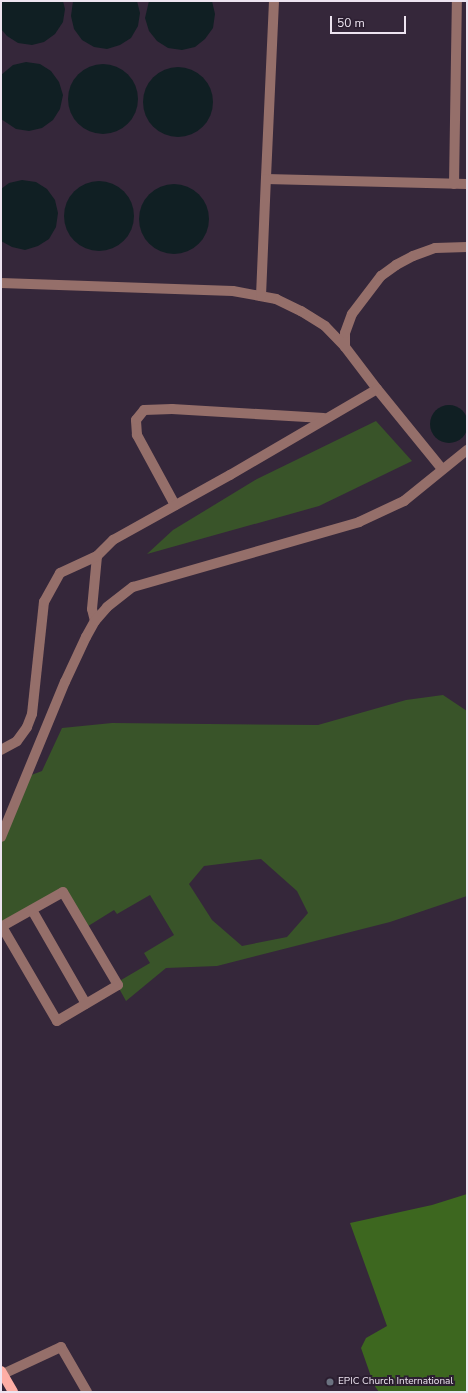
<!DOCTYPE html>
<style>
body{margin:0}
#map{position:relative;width:468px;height:1393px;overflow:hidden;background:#35273a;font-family:"Nunito Sans",sans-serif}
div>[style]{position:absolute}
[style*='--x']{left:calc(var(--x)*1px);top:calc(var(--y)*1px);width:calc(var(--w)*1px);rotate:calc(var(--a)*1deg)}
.green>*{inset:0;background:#395429}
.forest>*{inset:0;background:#3d671f}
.water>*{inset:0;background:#101f23}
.round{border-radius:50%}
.minor>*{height:10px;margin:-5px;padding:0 5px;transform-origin:5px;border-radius:5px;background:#956f6a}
.major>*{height:10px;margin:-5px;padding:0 5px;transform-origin:5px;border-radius:5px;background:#feaea5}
.dots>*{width:11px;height:11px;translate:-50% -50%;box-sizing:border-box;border:2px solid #2b1e30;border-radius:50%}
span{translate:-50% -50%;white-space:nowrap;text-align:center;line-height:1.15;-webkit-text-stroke:4px #2b1e30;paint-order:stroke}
.poi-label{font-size:10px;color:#ede4f0}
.left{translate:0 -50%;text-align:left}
.frame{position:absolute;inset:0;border:2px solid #ede4f0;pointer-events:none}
.scale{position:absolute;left:330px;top:16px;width:76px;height:18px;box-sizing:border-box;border:2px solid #ede4f0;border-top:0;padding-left:5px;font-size:12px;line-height:14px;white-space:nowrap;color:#ede4f0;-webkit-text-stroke:3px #2b1e30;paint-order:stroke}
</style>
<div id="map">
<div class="green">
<i style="clip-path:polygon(376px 421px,412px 461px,319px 506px,147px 554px,173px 530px,257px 479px)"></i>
<i style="clip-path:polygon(evenodd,443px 695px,467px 711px,467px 896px,390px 922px,217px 966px,166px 968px,126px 1001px,116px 983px,150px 963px,144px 953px,174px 935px,150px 895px,117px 914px,114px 910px,85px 928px,64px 892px,1px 927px,1px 837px,26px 777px,42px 771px,62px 728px,112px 723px,318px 725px,406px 700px,443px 695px,261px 859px,297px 891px,308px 913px,287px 937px,242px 946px,212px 920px,189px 884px,204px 866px,261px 859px)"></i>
</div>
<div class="forest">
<i style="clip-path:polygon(467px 1194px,467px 1392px,379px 1392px,374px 1385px,361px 1348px,366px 1338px,387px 1326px,350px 1223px,432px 1205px)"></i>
</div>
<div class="water">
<i style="clip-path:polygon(1px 1px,63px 1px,65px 9px,63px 22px,55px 34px,44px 42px,32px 45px,18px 43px,7px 36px,1px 29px)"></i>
<i style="clip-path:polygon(73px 1px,137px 1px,140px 13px,138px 26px,131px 38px,120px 45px,107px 49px,94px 47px,82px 40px,74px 29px,71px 16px)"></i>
<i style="clip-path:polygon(149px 1px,212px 1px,215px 14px,213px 28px,205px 39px,195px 47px,182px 50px,168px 48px,157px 41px,149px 31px,145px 18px)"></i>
<i style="clip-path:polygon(26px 62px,40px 64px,51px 71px,59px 82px,63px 95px,60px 109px,53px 120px,42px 128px,29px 131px,16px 129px,1px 119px,1px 75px,13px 65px)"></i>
<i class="round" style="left:68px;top:64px;width:70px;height:70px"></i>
<i class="round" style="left:143px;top:67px;width:70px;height:70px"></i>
<i style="clip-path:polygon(22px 180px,36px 182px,47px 189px,55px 200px,58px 213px,56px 227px,49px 239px,38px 246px,25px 250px,12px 247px,1px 241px,1px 189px,9px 183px)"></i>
<i class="round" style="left:64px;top:181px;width:70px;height:70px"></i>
<i class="round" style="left:139px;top:184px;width:70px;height:70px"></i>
<i class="round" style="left:430px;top:405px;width:38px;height:38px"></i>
</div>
<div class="minor">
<i style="--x:274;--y:1;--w:178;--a:92.6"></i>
<i style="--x:266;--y:179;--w:201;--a:1.4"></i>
<i style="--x:454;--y:184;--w:183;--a:-89.1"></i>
<i style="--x:1;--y:283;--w:232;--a:2"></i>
<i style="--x:233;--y:291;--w:44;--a:10.5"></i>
<i style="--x:276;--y:299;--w:28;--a:26"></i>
<i style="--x:301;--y:311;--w:28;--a:32"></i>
<i style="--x:325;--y:326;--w:29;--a:46"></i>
<i style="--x:261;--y:296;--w:117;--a:-87.6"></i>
<i style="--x:377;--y:389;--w:53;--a:-127.3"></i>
<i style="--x:345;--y:347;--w:14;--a:-90"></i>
<i style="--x:345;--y:333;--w:20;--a:-70"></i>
<i style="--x:352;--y:314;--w:48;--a:-52.7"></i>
<i style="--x:381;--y:276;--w:19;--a:-36"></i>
<i style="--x:396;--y:265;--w:19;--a:-28"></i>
<i style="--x:413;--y:256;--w:23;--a:-20"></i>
<i style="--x:435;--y:248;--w:32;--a:-2"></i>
<i style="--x:175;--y:505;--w:80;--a:-118.5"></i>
<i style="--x:137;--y:435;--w:15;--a:-94"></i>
<i style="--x:136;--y:420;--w:13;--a:-51"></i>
<i style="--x:144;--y:410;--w:28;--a:-2"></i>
<i style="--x:172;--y:409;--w:152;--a:3.4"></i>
<i style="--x:95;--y:621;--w:12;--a:-104"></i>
<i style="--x:92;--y:609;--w:53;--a:-84.6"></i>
<i style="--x:97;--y:556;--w:23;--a:-45"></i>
<i style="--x:113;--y:540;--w:134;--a:-29.1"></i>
<i style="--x:230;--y:475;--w:170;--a:-30.3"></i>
<i style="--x:377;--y:389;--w:103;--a:50.9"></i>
<i style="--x:1;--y:750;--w:18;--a:-29"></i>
<i style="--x:17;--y:741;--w:17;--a:-54"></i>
<i style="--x:27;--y:727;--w:14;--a:-69"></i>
<i style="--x:32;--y:714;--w:113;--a:-83.9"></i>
<i style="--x:44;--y:602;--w:33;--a:-61"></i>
<i style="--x:60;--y:573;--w:41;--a:-24.7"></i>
<i style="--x:1;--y:837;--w:168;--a:-67.6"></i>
<i style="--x:65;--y:682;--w:50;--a:-65"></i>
<i style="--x:86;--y:637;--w:18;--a:-61"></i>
<i style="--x:95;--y:621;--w:18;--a:-49"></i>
<i style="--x:107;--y:607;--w:33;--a:-38"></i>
<i style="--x:133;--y:587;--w:235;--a:-16"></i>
<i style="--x:359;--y:522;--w:50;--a:-25"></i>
<i style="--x:404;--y:501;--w:81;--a:-39"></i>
<i style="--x:32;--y:910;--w:108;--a:60.1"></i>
<i style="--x:1;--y:927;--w:71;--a:-29.4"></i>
<i style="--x:63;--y:892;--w:108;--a:59.4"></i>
<i style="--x:118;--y:985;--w:71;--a:149.5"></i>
<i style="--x:57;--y:1021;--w:109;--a:-120.3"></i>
<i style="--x:3;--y:1374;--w:64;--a:-25"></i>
<i style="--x:61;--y:1347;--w:52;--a:60"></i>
</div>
<div class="major">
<i style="--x:1;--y:1371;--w:24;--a:60"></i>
</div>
<div class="dots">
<i style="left:330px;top:1382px;background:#6b7280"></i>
</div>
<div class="poi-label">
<span class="left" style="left:338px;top:1382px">EPIC Church International</span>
</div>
<div class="frame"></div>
<div class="scale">50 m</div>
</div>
